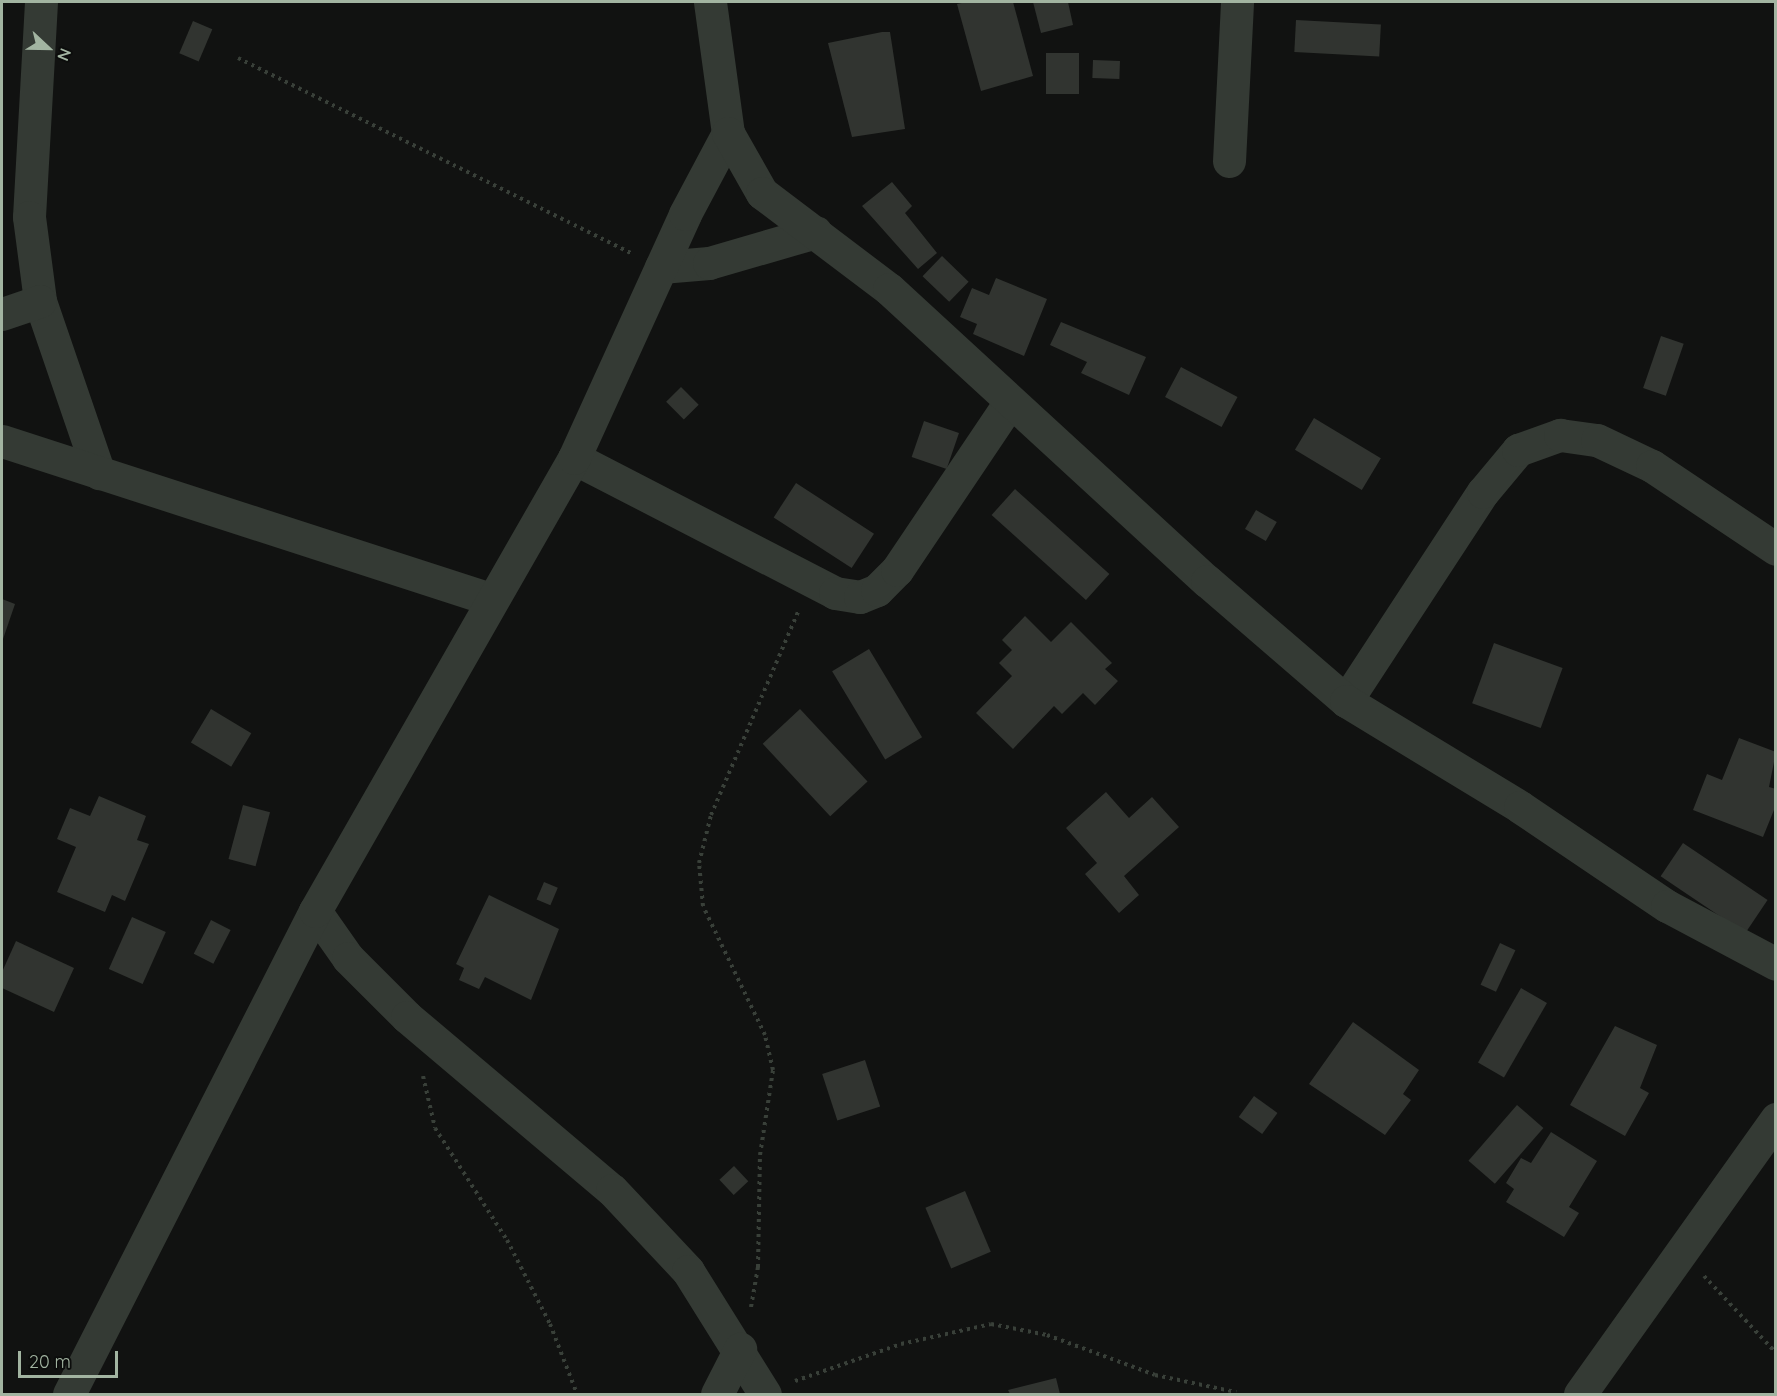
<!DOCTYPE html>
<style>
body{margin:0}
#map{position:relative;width:1777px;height:1396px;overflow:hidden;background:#111211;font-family:Quicksand,sans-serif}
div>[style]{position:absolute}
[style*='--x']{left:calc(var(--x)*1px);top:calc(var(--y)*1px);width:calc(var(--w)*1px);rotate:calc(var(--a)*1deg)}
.building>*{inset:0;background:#313430;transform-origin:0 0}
.path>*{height:4px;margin-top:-2px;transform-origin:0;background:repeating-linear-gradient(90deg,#394039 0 3px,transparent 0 7.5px)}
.minor>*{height:33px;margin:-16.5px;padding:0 16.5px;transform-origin:16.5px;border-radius:16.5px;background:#343a34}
.tertiary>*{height:33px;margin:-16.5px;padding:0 16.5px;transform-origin:16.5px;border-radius:16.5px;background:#343a34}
span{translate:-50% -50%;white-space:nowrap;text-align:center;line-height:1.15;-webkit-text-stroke:5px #0c0d0c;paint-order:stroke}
.frame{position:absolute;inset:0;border:3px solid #a2b4a1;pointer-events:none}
.north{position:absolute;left:18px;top:18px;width:60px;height:60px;-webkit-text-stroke:4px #0c0d0c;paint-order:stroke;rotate:112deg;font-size:16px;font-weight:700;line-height:24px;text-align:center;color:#a2b4a1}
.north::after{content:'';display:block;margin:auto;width:21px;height:27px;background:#a2b4a1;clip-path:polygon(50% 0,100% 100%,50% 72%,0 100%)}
.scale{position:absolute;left:18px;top:1351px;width:100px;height:27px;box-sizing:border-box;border:3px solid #a2b4a1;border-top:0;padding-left:8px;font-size:18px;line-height:21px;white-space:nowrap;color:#a2b4a1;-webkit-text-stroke:4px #0c0d0c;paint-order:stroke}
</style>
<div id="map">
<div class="building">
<i style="clip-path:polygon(966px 2px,1013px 2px,1033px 76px,981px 91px,957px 4px)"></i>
<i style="clip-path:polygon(1033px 2px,1068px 2px,1073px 25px,1041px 33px)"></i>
<i style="left:1296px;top:20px;width:85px;height:32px;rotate:3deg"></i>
<i style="left:193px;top:21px;width:21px;height:35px;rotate:23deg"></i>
<i style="clip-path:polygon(882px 32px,890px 32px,905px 129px,852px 137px,828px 43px)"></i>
<i style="left:1046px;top:53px;width:33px;height:41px"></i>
<i style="left:1093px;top:60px;width:27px;height:18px;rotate:2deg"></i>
<i style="clip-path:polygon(892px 182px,912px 206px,905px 213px,937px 253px,918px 269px,862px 206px)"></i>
<i style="left:942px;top:256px;width:37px;height:28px;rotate:44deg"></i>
<i style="clip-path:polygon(996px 278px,1047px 299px,1024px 356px,973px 334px,977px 324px,960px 317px,972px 288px,989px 295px)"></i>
<i style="clip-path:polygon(1061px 322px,1146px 357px,1129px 395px,1081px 373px,1087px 362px,1050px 345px)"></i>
<i style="left:1661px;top:336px;width:24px;height:55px;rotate:19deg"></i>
<i style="left:1181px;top:367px;width:64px;height:34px;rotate:28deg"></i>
<i style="left:681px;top:387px;width:25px;height:21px;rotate:45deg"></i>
<i style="left:1314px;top:418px;width:78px;height:37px;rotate:31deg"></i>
<i style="left:924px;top:421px;width:37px;height:38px;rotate:19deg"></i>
<i style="left:796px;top:483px;width:93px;height:41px;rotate:33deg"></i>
<i style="left:1015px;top:489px;width:127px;height:35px;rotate:42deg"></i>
<i style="left:1256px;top:510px;width:24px;height:22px;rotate:30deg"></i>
<i style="clip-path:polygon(2px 599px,15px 604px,2px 642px)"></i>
<i style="clip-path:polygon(1025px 616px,1051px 642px,1071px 622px,1112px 663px,1105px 669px,1118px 681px,1095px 705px,1083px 693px,1062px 714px,1054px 706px,1013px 749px,976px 713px,1012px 676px,999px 663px,1012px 650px,1002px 640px)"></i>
<i style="left:1494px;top:643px;width:73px;height:64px;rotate:20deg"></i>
<i style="left:869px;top:649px;width:103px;height:43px;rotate:59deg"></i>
<i style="left:211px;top:709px;width:47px;height:39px;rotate:31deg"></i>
<i style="left:800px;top:709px;width:99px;height:51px;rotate:47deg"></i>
<i style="clip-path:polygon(1739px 738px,1776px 752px,1769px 787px,1776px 789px,1776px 805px,1763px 837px,1693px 810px,1707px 774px,1722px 780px)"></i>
<i style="clip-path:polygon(1106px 792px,1129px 818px,1152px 797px,1179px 827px,1124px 876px,1139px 895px,1119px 913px,1085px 874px,1097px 863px,1066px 828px)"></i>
<i style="clip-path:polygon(99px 796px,146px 816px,137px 840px,149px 844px,125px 901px,112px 895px,105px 912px,57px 892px,76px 847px,57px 839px,70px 808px,90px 816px)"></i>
<i style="left:243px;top:805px;width:28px;height:56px;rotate:15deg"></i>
<i style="left:1683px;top:843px;width:102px;height:40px;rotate:34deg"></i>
<i style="left:544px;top:882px;width:15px;height:19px;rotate:23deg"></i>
<i style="clip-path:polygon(489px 895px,559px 929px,531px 1000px,485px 977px,479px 989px,459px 980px,464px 968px,456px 964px)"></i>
<i style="left:132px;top:917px;width:37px;height:57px;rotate:24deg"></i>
<i style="left:211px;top:920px;width:22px;height:38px;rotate:27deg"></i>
<i style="clip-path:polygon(16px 941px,74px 968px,54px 1012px,2px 988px,2px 972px)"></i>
<i style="left:1500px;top:943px;width:17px;height:46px;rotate:25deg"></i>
<i style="left:1521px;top:988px;width:30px;height:86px;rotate:30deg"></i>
<i style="clip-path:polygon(1353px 1022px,1419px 1070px,1403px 1094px,1411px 1100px,1385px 1135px,1309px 1084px)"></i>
<i style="clip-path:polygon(1615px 1026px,1657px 1045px,1640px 1088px,1649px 1093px,1625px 1136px,1570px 1105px)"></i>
<i style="left:865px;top:1060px;width:49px;height:45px;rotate:72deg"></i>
<i style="left:1254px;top:1096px;width:29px;height:26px;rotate:36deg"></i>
<i style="left:1517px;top:1105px;width:35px;height:74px;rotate:41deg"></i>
<i style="clip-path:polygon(1551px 1132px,1597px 1161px,1569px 1207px,1579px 1213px,1564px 1237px,1506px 1202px,1514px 1189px,1506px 1183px,1521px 1158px,1531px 1163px)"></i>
<i style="left:734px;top:1166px;width:21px;height:20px;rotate:47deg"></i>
<i style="left:965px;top:1191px;width:66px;height:43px;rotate:67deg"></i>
<i style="clip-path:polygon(1056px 1378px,1060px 1394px,1010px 1394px,1008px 1390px)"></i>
</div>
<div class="path">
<i style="--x:238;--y:58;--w:441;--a:26.4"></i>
<i style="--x:423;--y:1076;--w:53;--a:77"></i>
<i style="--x:435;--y:1128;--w:133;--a:57.3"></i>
<i style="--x:507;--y:1240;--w:94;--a:62.9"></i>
<i style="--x:550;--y:1324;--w:75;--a:68.9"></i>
<i style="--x:1704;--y:1276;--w:105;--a:46.9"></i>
<i style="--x:751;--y:1307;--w:41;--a:-80.1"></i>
<i style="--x:758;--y:1267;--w:112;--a:-89"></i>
<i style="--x:760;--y:1155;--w:86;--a:-81.3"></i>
<i style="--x:773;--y:1070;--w:36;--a:-103"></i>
<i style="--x:765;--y:1035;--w:143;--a:-115.7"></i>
<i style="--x:703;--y:906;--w:43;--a:-95.3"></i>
<i style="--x:699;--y:863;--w:49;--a:-76"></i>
<i style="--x:711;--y:815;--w:223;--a:-66.8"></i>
<i style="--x:795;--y:1381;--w:112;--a:-19.2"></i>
<i style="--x:901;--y:1344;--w:92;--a:-12.5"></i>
<i style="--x:991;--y:1324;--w:57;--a:11.1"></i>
<i style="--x:1047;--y:1335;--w:115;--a:20.3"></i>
<i style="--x:1155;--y:1375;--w:83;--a:11.9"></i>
</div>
<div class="minor">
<i style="--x:41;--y:2;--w:215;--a:93.2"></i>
<i style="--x:29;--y:217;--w:85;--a:82.5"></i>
<i style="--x:40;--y:301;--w:182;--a:71.1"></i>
<i style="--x:1229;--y:161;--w:159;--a:-87.1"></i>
<i style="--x:661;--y:267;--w:48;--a:-4.8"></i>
<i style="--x:709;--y:263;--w:111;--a:-16.2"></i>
<i style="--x:2;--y:314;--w:40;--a:-18.9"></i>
<i style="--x:2;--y:441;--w:513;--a:17.94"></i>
<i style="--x:574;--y:458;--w:294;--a:27.3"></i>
<i style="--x:835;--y:593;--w:25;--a:9"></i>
<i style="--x:860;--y:597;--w:18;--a:-22"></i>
<i style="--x:877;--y:590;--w:28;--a:-45"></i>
<i style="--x:897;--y:570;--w:202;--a:-56.1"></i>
<i style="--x:1346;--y:701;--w:250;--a:-56.8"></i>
<i style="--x:1483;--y:492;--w:55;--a:-50.2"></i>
<i style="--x:1518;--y:450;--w:45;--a:-19.7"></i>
<i style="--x:1560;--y:435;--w:37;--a:8"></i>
<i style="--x:1597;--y:440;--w:61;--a:25.3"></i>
<i style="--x:1652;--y:466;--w:149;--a:33.8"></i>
<i style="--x:315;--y:911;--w:57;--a:54.9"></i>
<i style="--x:348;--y:958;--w:83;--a:45"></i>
<i style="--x:407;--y:1017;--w:268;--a:40.2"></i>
<i style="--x:612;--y:1190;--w:111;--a:46.8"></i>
<i style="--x:688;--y:1271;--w:145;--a:58"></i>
<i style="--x:69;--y:1394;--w:542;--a:-63.01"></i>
<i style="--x:315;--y:911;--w:522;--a:-60.24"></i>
<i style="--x:574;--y:458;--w:268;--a:-65.5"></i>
<i style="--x:685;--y:214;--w:92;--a:-62"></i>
<i style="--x:717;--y:1394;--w:51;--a:-62.9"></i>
<i style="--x:1580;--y:1394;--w:338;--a:-54.5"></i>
</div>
<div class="tertiary">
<i style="--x:710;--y:2;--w:132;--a:82.2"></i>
<i style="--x:728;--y:133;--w:69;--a:60.5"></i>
<i style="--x:762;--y:193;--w:159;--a:37.1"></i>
<i style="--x:889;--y:289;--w:432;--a:42.6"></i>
<i style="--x:1207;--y:581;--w:184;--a:40.8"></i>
<i style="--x:1346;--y:701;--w:204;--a:31.3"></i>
<i style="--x:1520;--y:807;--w:177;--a:34"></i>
<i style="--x:1667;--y:906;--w:123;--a:28"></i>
</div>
<div class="frame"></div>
<div class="north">N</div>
<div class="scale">20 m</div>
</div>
